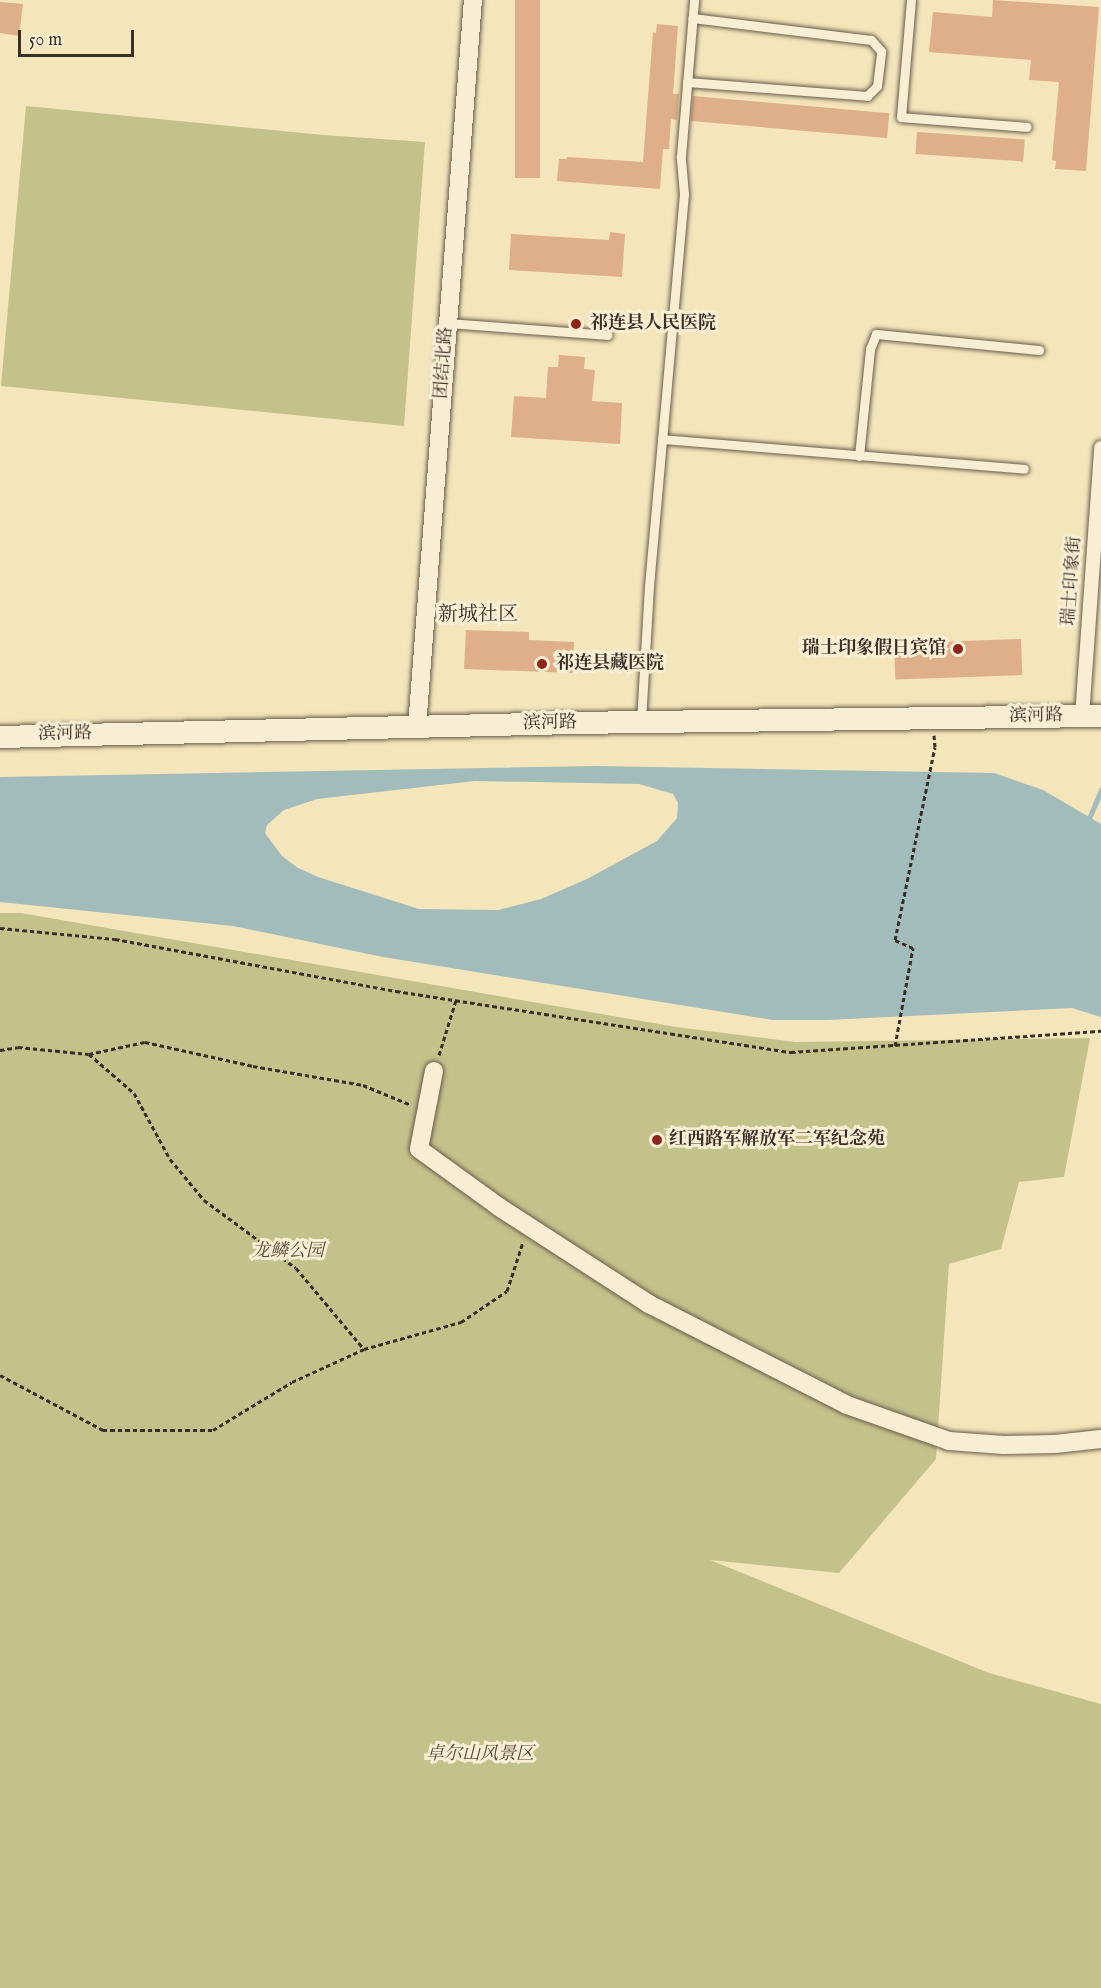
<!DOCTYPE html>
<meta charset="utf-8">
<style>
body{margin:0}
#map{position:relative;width:1101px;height:1988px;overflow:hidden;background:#f4e5bb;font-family:"IM FELL English","Noto Serif SC",serif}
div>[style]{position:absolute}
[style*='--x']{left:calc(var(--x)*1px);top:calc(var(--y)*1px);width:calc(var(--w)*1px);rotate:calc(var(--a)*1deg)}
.green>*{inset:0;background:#c4c28b}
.water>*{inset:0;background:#a2bcbc}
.stream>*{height:4.5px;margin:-2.25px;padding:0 2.25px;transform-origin:2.25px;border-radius:2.25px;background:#a2bcbc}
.building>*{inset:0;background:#deaf88;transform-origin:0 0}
.path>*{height:3px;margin-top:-1.5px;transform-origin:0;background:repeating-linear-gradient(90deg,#3a2f26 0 4.5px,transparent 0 7.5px)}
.roads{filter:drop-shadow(0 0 2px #685c4b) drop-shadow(0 0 2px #685c4b)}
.service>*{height:9px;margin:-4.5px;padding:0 4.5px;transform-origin:4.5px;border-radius:4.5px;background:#f8eed3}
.pedestrian>*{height:14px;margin:-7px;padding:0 7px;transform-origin:7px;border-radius:7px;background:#f8eed3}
.minor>*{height:18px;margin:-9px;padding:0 9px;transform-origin:9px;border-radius:9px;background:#f8eed3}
.tertiary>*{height:22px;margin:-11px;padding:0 11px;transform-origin:11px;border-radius:11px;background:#f8eed3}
.dots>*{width:16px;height:16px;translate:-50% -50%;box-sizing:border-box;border:3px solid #f8eed3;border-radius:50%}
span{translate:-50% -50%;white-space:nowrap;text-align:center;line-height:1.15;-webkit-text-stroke:6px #f8eed3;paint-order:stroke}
.poi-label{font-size:18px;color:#3a2f26;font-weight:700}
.left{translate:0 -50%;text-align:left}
.right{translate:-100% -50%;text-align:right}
.street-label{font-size:18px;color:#3a2f26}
.park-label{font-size:18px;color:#564c3a;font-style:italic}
.neighbourhood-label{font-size:20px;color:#3a2f26}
.scale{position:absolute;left:18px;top:30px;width:116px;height:27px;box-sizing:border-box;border:3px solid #3a2f26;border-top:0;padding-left:8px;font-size:18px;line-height:21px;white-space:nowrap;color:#3a2f26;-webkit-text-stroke:4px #f8eed3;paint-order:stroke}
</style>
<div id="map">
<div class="green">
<i style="clip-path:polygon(26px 106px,324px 135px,425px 142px,404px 426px,1px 386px)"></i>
<i style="clip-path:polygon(0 913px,21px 913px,676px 1027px,795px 1042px,1090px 1038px,1064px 1177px,1019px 1182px,1001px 1249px,949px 1264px,936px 1459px,839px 1573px,710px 1560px,989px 1673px,1101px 1704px,1101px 1988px,0 1988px)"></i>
</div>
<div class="water">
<i style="clip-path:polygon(evenodd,596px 766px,994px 773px,1043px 790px,1101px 824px,1101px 1017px,1072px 1008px,827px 1020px,773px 1020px,383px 957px,233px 926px,0 902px,0 777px,596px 766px,475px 781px,639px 784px,673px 794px,678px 803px,677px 818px,657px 841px,587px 879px,541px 899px,498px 910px,419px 909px,318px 877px,298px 868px,282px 856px,265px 833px,267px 825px,284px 810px,317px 799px,475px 781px)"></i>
</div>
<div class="stream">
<i style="--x:1088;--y:821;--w:34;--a:-67"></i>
</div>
<div class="building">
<i style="left:515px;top:0;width:25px;height:178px"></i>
<i style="clip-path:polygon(993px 0,1099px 7px,1086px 171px,1055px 169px,1056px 161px,1052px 160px,1059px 82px,1029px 80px,1031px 60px,929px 52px,933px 12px,992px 17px)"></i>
<i style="clip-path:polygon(0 2px,23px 4px,19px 36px,0 33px)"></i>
<i style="clip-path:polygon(657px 24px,678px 26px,673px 94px,679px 94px,677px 120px,671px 119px,669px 149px,663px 149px,660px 189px,557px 181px,559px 159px,567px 159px,567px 157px,643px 162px,653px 32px,656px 33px)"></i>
<i style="left:693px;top:96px;width:197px;height:25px;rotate:5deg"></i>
<i style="left:917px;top:132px;width:108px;height:22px;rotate:4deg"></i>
<i style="clip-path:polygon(610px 232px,625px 234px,622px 277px,509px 270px,511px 234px,609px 240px)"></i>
<i style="clip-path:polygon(559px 355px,585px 357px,584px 369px,595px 370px,592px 401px,622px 403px,620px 444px,511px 437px,514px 396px,546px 398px,548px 367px,558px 367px)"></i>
<i style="clip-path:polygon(466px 630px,529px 632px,529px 640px,574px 642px,573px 673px,464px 669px)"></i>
<i style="left:1021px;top:639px;width:36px;height:127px;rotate:88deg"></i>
</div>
<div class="path">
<i style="--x:0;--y:928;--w:116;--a:5.5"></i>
<i style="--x:115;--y:939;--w:286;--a:10.5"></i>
<i style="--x:396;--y:991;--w:400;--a:8.8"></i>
<i style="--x:791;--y:1052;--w:311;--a:-3.9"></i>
<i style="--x:895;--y:1046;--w:100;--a:-79.6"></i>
<i style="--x:913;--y:948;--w:20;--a:-156"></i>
<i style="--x:895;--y:940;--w:197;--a:-78.3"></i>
<i style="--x:935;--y:747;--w:12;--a:-95"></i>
<i style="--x:0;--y:1050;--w:18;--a:-9"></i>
<i style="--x:18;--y:1047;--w:71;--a:5.6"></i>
<i style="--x:89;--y:1054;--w:60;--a:40.9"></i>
<i style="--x:134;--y:1093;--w:75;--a:61.4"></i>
<i style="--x:170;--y:1159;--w:53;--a:50.3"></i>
<i style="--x:204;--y:1200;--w:114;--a:36.5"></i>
<i style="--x:296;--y:1268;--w:106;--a:50"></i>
<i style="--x:89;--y:1054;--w:57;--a:-12.1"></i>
<i style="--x:145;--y:1042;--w:111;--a:12.5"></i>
<i style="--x:253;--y:1066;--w:112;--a:9.8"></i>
<i style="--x:363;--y:1085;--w:52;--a:22.6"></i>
<i style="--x:439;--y:1055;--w:58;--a:-72.8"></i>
<i style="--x:0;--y:1375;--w:117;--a:28.1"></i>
<i style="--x:103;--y:1430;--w:110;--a:0"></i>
<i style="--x:213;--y:1430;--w:92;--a:-31.3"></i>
<i style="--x:292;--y:1382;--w:79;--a:-24.6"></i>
<i style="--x:364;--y:1349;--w:101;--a:-15.6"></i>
<i style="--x:461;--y:1322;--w:55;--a:-34"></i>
<i style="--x:507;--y:1291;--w:52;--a:-71.9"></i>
</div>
<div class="roads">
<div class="service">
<i style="--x:911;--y:0;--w:117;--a:94.9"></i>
<i style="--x:901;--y:117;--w:126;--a:4.5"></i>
<i style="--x:687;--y:82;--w:181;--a:4.4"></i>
<i style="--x:867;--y:96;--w:14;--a:-45"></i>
<i style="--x:877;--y:86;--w:35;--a:-83"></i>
<i style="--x:881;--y:51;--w:15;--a:-132"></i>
<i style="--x:871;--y:40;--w:180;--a:-173"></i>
<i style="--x:449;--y:323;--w:159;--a:4.3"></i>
<i style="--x:662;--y:439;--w:363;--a:4.7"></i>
<i style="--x:859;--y:456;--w:108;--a:-84.1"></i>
<i style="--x:870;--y:349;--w:16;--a:-68"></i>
<i style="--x:876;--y:334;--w:164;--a:5.6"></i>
<i style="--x:641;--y:721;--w:135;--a:-86.6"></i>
<i style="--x:649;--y:586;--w:394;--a:-84.9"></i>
<i style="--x:684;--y:194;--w:38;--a:-95"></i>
<i style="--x:681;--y:156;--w:157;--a:-85.2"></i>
</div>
<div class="pedestrian">
<i style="--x:1082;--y:716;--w:269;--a:-85.9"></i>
</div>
<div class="minor">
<i style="--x:417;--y:727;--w:729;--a:-85.6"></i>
<i style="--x:434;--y:1071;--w:79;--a:100.9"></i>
<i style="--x:419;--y:1149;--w:99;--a:35.9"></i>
<i style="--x:499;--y:1207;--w:179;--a:32.9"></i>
<i style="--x:649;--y:1304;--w:222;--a:27"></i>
<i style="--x:847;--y:1405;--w:108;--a:19.4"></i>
<i style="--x:949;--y:1441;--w:55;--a:4.2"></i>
<i style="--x:1004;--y:1445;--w:51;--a:-1.1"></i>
<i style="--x:1055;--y:1444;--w:46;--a:-6.2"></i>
</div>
<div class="tertiary">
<i style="--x:0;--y:737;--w:571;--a:-1.4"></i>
<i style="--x:571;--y:723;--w:530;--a:-0.76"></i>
</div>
</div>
<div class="dots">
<i style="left:576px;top:324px;background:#8f2418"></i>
<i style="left:958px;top:649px;background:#8f2418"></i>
<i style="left:542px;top:664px;background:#8f2418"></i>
<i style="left:657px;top:1140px;background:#8f2418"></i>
</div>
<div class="poi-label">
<span class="left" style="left:590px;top:324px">祁连县人民医院</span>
<span class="right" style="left:946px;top:649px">瑞士印象假日宾馆</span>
<span class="left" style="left:556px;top:664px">祁连县藏医院</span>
<span class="left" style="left:669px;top:1140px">红西路军解放军二军纪念苑</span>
</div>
<div class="street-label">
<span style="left:445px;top:363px;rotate:-86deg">团结北路</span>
<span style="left:1073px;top:581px;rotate:-86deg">瑞士印象街</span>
<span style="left:1036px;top:717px;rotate:-1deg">滨河路</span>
<span style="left:550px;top:724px;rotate:-1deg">滨河路</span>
<span style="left:65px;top:735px;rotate:-1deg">滨河路</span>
</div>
<div class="park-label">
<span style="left:288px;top:1252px">龙鳞公园</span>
<span style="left:480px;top:1755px">卓尔山风景区</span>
</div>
<div class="neighbourhood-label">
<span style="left:478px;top:614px">新城社区</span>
</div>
<div class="scale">50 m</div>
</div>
